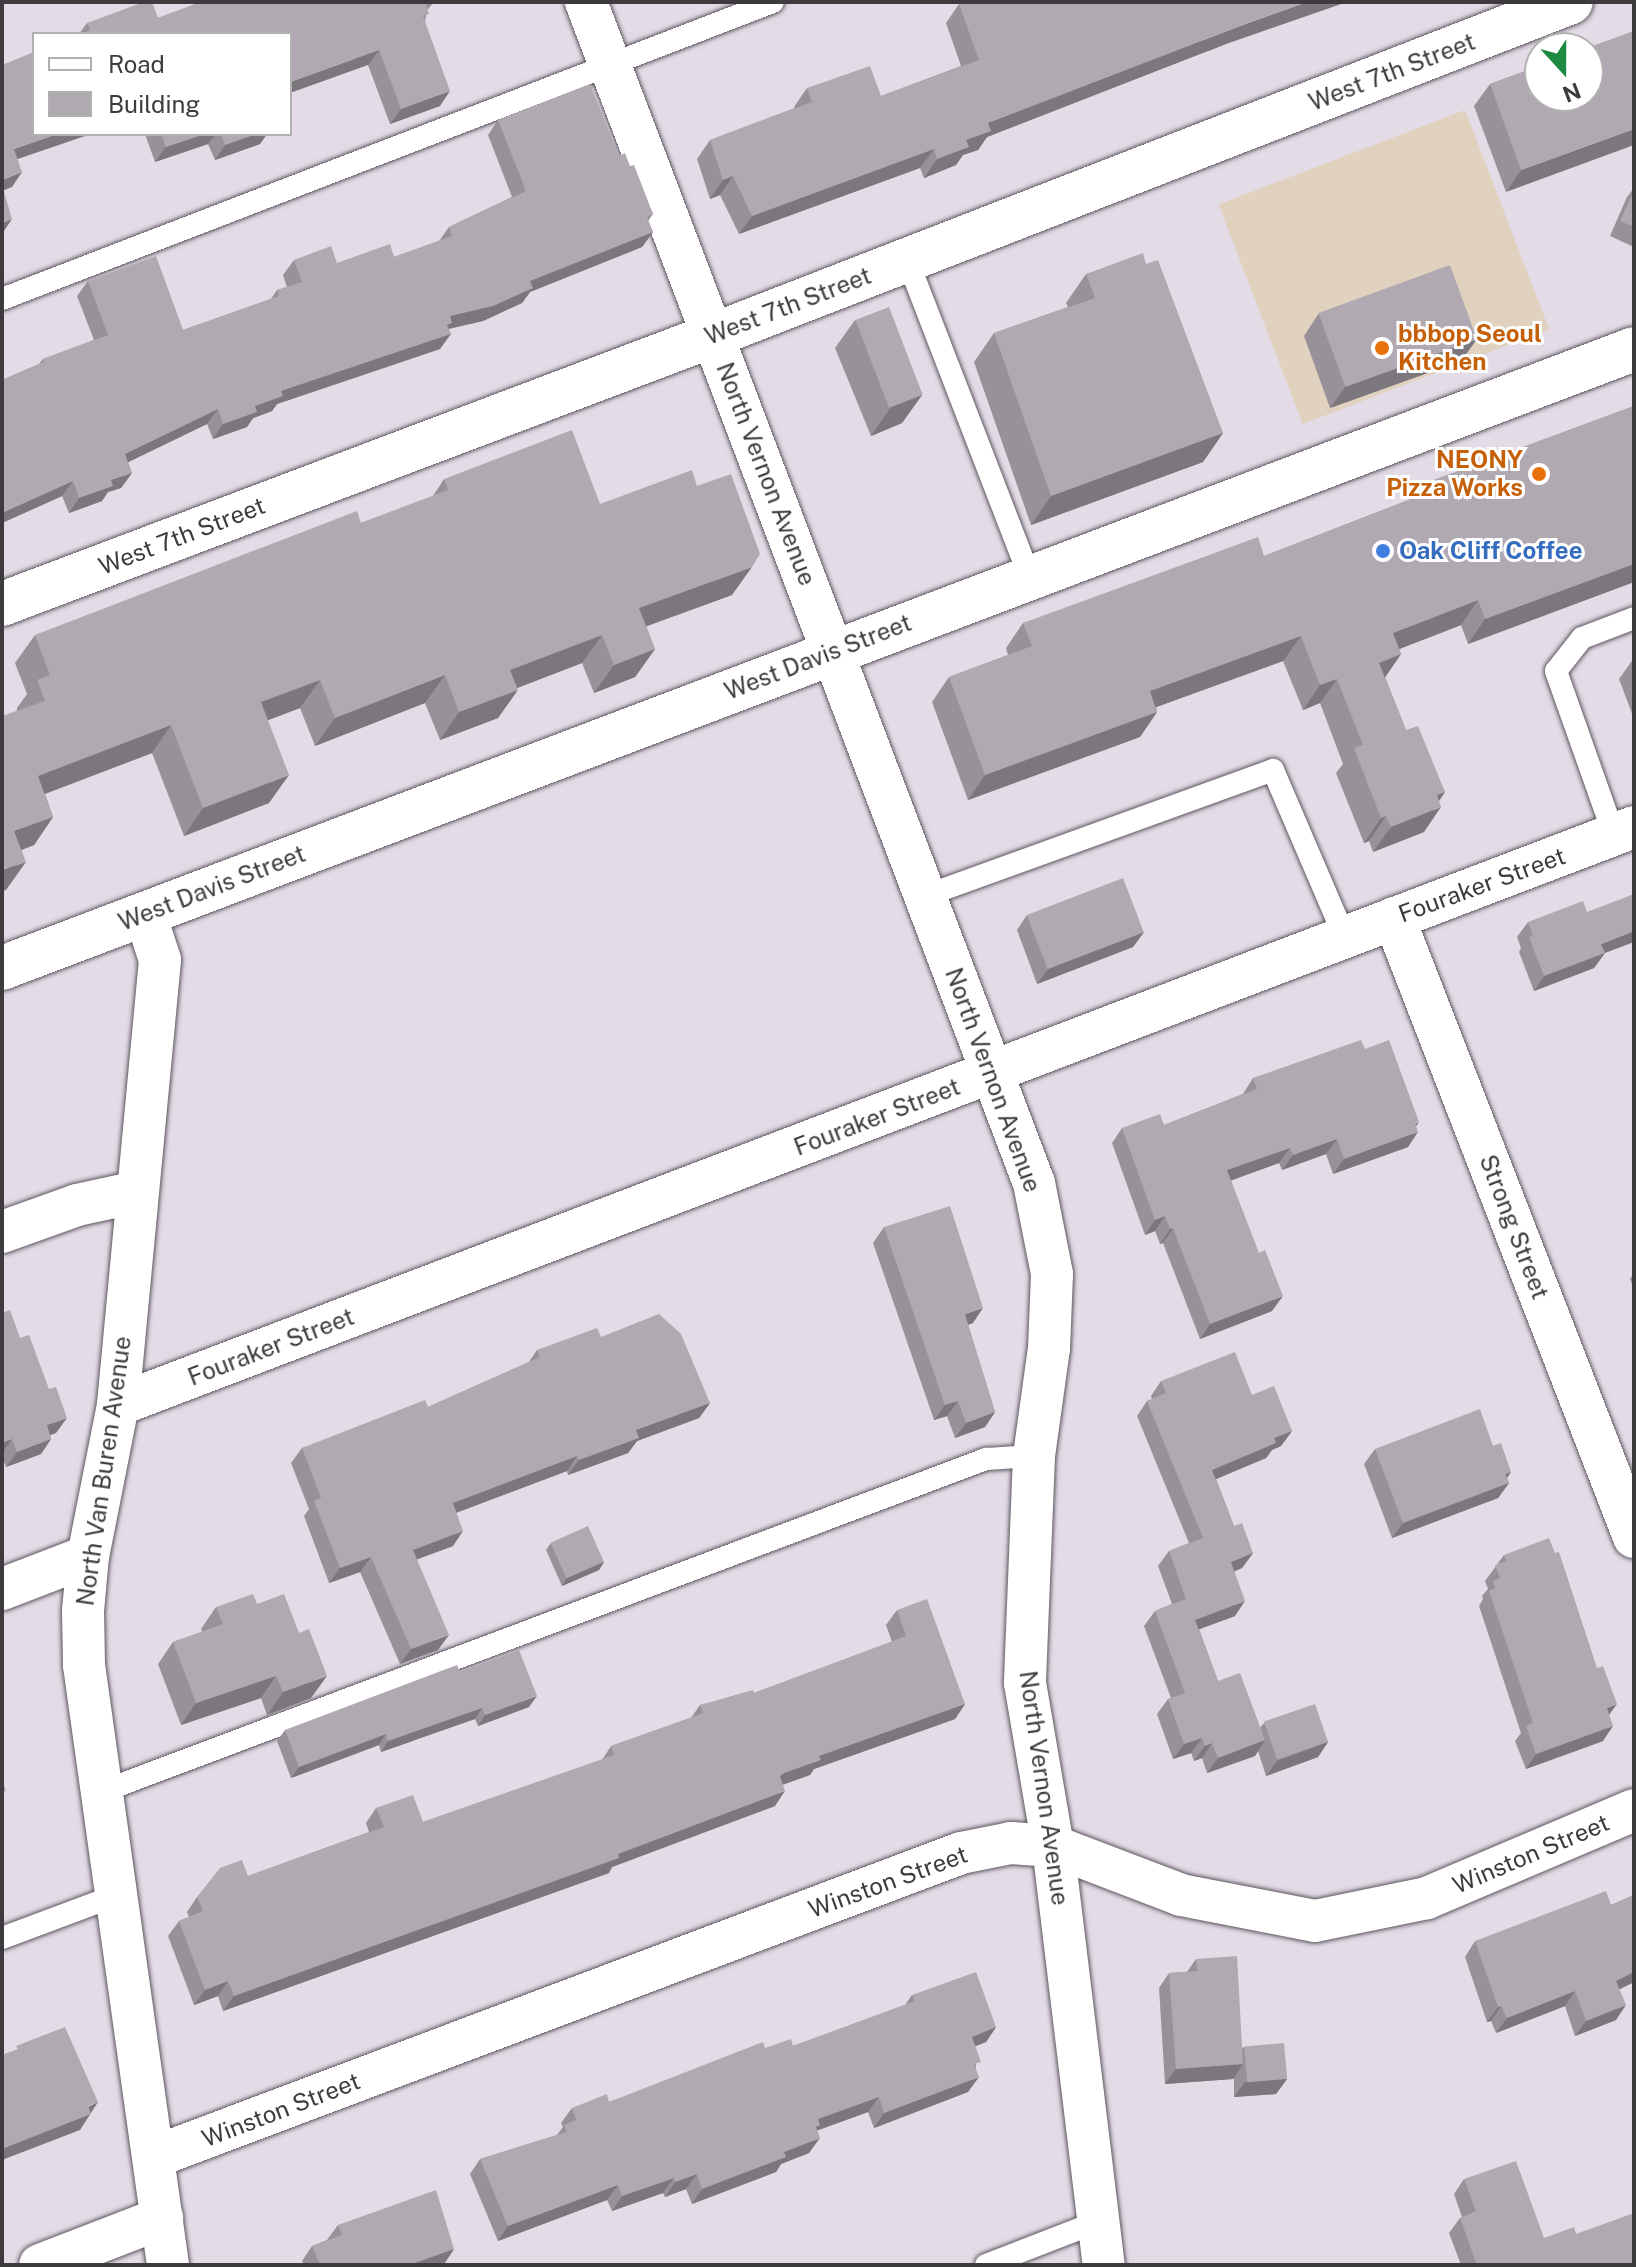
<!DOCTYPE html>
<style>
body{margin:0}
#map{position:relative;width:1636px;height:2267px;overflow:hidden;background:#e3dbe5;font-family:"Public Sans",sans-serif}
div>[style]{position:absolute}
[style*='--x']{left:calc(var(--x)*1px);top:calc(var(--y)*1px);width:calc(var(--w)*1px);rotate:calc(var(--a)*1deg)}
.commercial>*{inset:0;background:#e0d2bf;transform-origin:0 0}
.roads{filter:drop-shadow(0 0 2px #5d565f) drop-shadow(0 0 2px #5d565f)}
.lane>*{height:22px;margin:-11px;padding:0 11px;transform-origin:11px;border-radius:11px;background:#fff}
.street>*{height:42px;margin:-21px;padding:0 21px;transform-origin:21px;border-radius:21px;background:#fff}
.secondary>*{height:44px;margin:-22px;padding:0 22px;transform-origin:22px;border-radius:22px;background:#fff}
.wall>*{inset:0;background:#989199}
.shaded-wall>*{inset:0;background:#7c767d}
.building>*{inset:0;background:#b1a9b2;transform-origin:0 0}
.dots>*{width:22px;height:22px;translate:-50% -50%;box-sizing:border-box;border:4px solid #fff;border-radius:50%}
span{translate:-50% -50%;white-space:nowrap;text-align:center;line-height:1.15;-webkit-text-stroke:6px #fff;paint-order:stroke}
.street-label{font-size:24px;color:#3e3b3f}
.food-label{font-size:24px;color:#c56008;font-weight:700}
.left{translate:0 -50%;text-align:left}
.right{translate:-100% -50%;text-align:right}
.shop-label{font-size:24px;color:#366cbe;font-weight:700}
.frame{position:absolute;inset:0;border:4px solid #3e3b3f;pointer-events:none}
.legend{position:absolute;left:32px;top:32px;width:260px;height:104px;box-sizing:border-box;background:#fff;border:2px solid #b2b1b2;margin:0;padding:10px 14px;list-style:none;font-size:24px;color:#3e3b3f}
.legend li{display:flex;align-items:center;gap:16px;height:40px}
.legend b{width:40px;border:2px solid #b2b1b2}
.north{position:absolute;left:1524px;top:32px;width:80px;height:80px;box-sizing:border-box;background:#fff;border:2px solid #b2b1b2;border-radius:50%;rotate:159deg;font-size:22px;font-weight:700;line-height:32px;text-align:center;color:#3e3b3f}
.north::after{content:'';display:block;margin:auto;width:28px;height:36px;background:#1d8941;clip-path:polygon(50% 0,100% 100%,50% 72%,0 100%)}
</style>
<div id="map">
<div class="commercial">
<i style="left:1465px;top:110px;width:235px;height:264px;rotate:69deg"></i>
</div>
<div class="roads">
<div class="lane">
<i style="--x:907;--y:259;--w:341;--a:68.9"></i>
<i style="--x:2;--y:299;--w:826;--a:-21.07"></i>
<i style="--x:1614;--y:835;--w:174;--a:-109.5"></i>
<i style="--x:1556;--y:671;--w:42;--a:-51.8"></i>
<i style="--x:1582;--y:638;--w:56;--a:-21"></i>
<i style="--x:925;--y:896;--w:370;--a:-19.9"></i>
<i style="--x:1273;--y:770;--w:185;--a:66.8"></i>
<i style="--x:101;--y:1792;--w:946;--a:-20.62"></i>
<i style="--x:986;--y:1459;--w:48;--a:-3.6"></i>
<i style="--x:2;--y:1938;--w:123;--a:-20.5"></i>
<i style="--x:986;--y:2265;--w:119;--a:-21.2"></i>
</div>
<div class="street">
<i style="--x:586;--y:2;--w:1263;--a:69.23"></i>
<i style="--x:1034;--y:1183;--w:93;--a:78.8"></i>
<i style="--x:1052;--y:1274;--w:74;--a:92.3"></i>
<i style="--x:1049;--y:1348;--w:109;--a:97.9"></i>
<i style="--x:1034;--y:1456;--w:227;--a:92.3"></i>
<i style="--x:1025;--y:1683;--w:165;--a:80.3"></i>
<i style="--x:1053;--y:1846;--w:422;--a:83.1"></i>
<i style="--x:145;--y:914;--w:48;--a:71.9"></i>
<i style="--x:160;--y:960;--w:447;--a:95.4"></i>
<i style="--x:118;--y:1405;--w:154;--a:101.2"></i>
<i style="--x:88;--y:1556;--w:55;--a:95.2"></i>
<i style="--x:83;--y:1611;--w:54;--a:88.9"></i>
<i style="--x:84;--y:1665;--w:606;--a:82.03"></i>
<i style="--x:1394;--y:918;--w:664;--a:68.81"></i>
<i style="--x:2;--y:1232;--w:80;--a:-19.8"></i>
<i style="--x:77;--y:1205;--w:61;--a:-12.2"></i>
<i style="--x:118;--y:1405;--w:1622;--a:-20.87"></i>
<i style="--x:2;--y:1589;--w:92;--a:-21"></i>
<i style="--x:154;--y:2157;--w:862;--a:-20.64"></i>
<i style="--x:961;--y:1853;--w:51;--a:-11.3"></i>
<i style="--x:1011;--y:1843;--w:42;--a:4.1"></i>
<i style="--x:1053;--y:1846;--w:137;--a:20.9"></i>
<i style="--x:1181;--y:1895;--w:136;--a:11"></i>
<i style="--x:1315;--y:1921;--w:114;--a:-11.6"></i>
<i style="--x:1427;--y:1898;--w:225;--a:-23"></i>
<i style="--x:40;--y:2265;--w:131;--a:-21.1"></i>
</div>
<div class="secondary">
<i style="--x:2;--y:604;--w:761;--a:-20.7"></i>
<i style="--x:714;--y:335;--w:919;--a:-21.23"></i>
<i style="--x:2;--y:968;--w:1745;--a:-20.77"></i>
</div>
</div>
<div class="wall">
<i style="clip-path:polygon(201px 2px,434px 2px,427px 10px,425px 21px,440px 106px,390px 124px,368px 65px,290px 34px,79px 34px,87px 23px,158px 18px)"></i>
<i style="clip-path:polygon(959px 4px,1226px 44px,987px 137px,978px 150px,963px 155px,956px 165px,924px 178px,920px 168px,739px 234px,720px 195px,710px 199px,697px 159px,710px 140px,795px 108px,794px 107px,807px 88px,881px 96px,961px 66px,946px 23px)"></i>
<i style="clip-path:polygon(1634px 31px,1506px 192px,1474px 106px,1490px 84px)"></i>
<i style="clip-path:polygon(498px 120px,619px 156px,630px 166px,653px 214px,648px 221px,653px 232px,642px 247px,530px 292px,522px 303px,483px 321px,449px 329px,440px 349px,277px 404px,272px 411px,253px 418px,247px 427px,213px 439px,207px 424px,128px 462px,132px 473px,121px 488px,108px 492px,102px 501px,69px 513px,62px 496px,2px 523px,2px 380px,39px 364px,43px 359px,94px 340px,77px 296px,88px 281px,183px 330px,271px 299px,277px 290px,287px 287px,283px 275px,294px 260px,337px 263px,394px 257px,439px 241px,449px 227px,512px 197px,488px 135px)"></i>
<i style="clip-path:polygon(145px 134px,267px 134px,260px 144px,215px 160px,208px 144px,155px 162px)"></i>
<i style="clip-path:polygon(1634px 188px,1634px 247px,1610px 236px,1627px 197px)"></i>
<i style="clip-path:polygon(1146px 264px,1223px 433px,1203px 462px,1031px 525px,974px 362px,994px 333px,1068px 307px,1066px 303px,1086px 274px)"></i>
<i style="clip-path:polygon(1319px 313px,1477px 339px,1461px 361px,1330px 408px,1304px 336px)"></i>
<i style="clip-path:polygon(855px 320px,922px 395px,902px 423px,871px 436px,835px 348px)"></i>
<i style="clip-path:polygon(1634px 406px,1634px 582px,1468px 644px,1461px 625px,1399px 649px,1401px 654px,1385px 677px,1406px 730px,1445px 792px,1439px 801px,1424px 832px,1373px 852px,1369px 841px,1364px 843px,1336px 773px,1343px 764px,1320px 703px,1303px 710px,1283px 661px,1156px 707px,1157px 712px,1140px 737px,968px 800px,932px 702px,949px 677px,1008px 655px,1006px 648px,1023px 623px,1264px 556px,1424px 494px,1434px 480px)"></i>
<i style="clip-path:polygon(444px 479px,600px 504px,732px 595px,646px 626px,655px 649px,635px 677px,594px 693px,582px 663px,517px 688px,498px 718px,440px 740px,425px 703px,315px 746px,300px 708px,268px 720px,269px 803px,184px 836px,152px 753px,45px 794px,53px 817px,34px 845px,22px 850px,6px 890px,17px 708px,27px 694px,15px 663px,35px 635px,361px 523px,433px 496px)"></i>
<i style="clip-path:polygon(1634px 658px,1634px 719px,1619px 679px)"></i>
<i style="clip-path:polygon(1027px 915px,1144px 932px,1133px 947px,1037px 984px,1017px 930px)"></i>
<i style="clip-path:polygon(1528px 922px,1605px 953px,1594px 968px,1534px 991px,1519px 952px,1521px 948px,1517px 937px)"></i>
<i style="clip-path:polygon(1365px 1049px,1416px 1126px,1408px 1147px,1333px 1174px,1326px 1154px,1282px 1170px,1279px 1163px,1231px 1180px,1272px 1311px,1200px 1339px,1163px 1243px,1160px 1244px,1155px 1231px,1145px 1235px,1112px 1143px,1122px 1128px,1164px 1125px,1243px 1094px,1253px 1078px)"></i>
<i style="clip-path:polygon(884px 1227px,973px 1323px,968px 1325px,995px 1412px,985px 1427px,955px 1438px,947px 1416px,934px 1420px,873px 1243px)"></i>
<i style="clip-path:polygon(1634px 1273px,1634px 1289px,1630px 1279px)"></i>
<i style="clip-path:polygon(2px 1313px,56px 1433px,50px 1435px,51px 1439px,41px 1454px,6px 1467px,2px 1456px)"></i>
<i style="clip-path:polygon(601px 1337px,710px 1403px,699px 1418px,637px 1441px,628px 1453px,568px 1475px,567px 1471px,456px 1513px,453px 1546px,417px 1559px,438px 1650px,400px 1664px,360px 1572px,329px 1583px,304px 1516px,309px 1509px,291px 1463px,302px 1448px,428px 1407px,529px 1362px,537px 1350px)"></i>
<i style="clip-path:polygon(1161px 1381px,1252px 1395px,1292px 1431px,1281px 1446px,1272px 1450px,1266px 1458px,1216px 1479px,1234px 1526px,1253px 1553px,1242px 1568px,1235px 1571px,1235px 1616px,1199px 1629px,1218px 1681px,1260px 1728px,1264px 1723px,1328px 1742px,1318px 1757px,1266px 1776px,1258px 1751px,1255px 1756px,1207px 1773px,1202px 1758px,1194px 1761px,1191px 1753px,1173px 1759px,1157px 1714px,1168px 1699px,1171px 1698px,1144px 1626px,1155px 1611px,1172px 1604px,1158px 1566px,1169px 1551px,1189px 1543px,1137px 1416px,1147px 1401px,1152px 1399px,1151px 1396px)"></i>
<i style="clip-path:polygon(1375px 1449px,1511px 1472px,1507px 1478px,1509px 1483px,1498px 1498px,1392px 1538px,1364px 1464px)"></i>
<i style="clip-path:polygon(551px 1543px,604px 1562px,599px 1570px,562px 1586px,546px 1550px)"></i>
<i style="clip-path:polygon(1504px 1555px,1609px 1715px,1603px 1741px,1526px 1769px,1515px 1741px,1521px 1733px,1479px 1606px,1483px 1599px,1482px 1596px,1488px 1589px,1485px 1581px)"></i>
<i style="clip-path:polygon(257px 1604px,299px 1633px,311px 1698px,267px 1715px,261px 1698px,181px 1725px,158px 1664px,173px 1642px,202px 1632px,201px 1629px,216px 1607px)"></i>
<i style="clip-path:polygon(897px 1610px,965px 1704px,955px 1719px,814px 1769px,810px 1775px,783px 1784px,775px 1806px,612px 1867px,609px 1873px,223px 2011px,218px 1996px,194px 2005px,168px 1936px,179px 1921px,189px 1917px,187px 1912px,197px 1897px,248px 1876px,369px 1832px,366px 1823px,376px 1808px,423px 1822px,602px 1760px,611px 1746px,691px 1718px,700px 1705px,754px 1693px,892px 1642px,886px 1625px)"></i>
<i style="clip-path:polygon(460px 1672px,529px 1707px,478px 1726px,475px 1719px,381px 1752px,379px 1745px,291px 1778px,277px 1741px,285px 1730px)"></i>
<i style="clip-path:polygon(1634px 1895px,1634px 1982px,1619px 1989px,1616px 2020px,1575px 2036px,1565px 2006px,1496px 2033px,1491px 2021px,1487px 2022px,1465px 1957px,1475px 1941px,1611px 1905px)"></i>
<i style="clip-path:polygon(1196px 1959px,1242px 2048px,1244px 2047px,1287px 2079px,1276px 2094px,1234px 2097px,1234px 2078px,1233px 2079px,1165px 2084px,1159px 1988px,1169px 1973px,1187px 1972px)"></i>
<i style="clip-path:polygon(912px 1995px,996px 2027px,986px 2042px,975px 2046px,976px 2069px,968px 2092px,874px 2128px,868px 2112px,817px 2130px,809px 2153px,781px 2164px,776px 2172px,692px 2204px,686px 2189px,665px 2197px,663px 2193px,612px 2211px,607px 2200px,498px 2241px,470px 2174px,480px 2159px,557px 2135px,563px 2127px,561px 2123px,572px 2108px,609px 2102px,765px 2048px,793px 2046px,905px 2005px)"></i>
<i style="clip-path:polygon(1464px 2179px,1544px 2238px,1576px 2234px,1634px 2265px,1461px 2265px,1449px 2233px,1460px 2218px,1462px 2217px,1454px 2194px)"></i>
<i style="clip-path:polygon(338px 2225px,454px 2249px,444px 2264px,441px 2265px,304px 2265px,302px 2261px,312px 2246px,327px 2240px)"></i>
</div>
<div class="shaded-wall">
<i style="clip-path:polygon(1307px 2px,1347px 2px,1226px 44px,987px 137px,978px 150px,963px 155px,956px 165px,924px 178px,937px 159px,966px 140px,988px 123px,1240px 26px)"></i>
<i style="clip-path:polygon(379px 50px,368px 65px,290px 93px,290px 82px)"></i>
<i style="clip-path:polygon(450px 91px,440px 106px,390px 124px,401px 109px)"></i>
<i style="clip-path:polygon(1634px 129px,1634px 145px,1506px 192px,1521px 170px)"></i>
<i style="clip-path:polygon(57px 134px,91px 134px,3px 164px,14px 149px)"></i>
<i style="clip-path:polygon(205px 134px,216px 134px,208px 144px,155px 162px,166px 147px)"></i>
<i style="clip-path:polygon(256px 134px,267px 134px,260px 144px,215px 160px,225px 145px)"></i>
<i style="clip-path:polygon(934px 149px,920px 168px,739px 234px,752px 216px)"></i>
<i style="clip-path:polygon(22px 172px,12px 187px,2px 191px,2px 180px)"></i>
<i style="clip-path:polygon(733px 176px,720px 195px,710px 199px,723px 180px)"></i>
<i style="clip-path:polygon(12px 219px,2px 234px,2px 223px)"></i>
<i style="clip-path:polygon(653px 232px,642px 247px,530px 292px,522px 303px,483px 321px,447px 329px,451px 334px,440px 349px,277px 404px,272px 411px,253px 418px,247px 427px,213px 439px,223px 424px,281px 391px,530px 281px)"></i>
<i style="clip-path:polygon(1477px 339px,1461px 361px,1330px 408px,1346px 386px)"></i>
<i style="clip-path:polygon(922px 395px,902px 423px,871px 436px,891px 407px)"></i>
<i style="clip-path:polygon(218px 409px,207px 424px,114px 469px,125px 454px)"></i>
<i style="clip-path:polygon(1223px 433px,1203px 462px,1031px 525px,1051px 496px)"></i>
<i style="clip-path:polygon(132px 473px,121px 488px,108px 492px,102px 501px,69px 513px,79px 498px,111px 480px)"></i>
<i style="clip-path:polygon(73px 481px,62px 496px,2px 523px,2px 513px)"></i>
<i style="clip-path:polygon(1634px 564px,1634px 582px,1468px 644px,1485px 619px)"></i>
<i style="clip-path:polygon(752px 567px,732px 595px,620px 636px,639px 608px)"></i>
<i style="clip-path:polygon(1478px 600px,1461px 625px,1376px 658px,1393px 633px)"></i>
<i style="clip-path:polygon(602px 635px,582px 663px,491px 698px,510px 670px)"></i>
<i style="clip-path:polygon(1301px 636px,1283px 661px,1132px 716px,1150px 691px)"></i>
<i style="clip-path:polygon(655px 649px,635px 677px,594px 693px,614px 665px)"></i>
<i style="clip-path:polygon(1401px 654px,1384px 679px,1379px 663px)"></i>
<i style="clip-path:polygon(445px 675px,425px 703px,315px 746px,335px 718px)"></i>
<i style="clip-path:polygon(1337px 679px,1320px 703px,1303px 710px,1320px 685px)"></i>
<i style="clip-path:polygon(320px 680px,300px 708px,242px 730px,261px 702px)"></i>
<i style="clip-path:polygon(518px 690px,498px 718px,440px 740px,459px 712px)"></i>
<i style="clip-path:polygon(1157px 712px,1140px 737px,968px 800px,985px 775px)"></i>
<i style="clip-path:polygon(171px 725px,152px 753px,18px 804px,38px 776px)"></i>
<i style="clip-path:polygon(289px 775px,269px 803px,184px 836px,203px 808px)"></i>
<i style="clip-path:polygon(1445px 792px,1432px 811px,1441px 807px,1424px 832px,1373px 852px,1391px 827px,1437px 795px)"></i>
<i style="clip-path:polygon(1386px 816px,1369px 841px,1364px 843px,1381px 818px)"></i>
<i style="clip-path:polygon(53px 817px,34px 845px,2px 857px,14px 831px)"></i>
<i style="clip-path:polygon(26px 862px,6px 890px,2px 891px,2px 870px)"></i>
<i style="clip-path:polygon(1634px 931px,1634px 942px,1605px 953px,1594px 968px,1534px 991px,1544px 976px,1601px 944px)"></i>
<i style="clip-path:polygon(1144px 932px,1133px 947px,1037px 984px,1048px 969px)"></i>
<i style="clip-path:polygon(1419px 1122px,1410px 1135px,1418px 1132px,1408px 1147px,1333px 1174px,1344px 1159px)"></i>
<i style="clip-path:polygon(1337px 1139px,1326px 1154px,1282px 1170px,1293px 1155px)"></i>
<i style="clip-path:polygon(1290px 1148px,1279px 1163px,1216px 1186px,1227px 1170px)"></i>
<i style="clip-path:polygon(1165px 1216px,1155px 1231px,1145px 1235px,1155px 1220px)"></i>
<i style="clip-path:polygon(1173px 1228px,1163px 1243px,1160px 1244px,1170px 1229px)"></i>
<i style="clip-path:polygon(1283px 1296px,1272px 1311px,1200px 1339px,1210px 1324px)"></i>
<i style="clip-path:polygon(983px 1308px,973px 1323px,954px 1329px,965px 1314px)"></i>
<i style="clip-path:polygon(958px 1401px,947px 1416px,934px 1420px,945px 1405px)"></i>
<i style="clip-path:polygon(710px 1403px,699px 1418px,637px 1441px,628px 1453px,568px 1475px,579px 1460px,636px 1430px)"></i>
<i style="clip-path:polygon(995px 1412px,985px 1427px,955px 1438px,966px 1423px)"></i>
<i style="clip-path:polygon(67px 1418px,56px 1433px,36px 1440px,47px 1425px)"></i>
<i style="clip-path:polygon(1292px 1431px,1281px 1446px,1272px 1450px,1266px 1458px,1202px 1485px,1212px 1470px,1274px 1438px)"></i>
<i style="clip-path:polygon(12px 1439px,2px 1453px,2px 1443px)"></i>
<i style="clip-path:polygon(51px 1439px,41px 1454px,6px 1467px,17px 1452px)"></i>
<i style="clip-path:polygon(577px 1456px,567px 1471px,442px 1518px,453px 1503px)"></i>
<i style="clip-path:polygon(1511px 1472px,1502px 1485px,1509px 1483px,1498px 1498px,1392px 1538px,1403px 1523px)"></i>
<i style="clip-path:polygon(463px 1531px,453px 1546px,402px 1565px,413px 1550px)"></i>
<i style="clip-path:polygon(1253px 1553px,1242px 1568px,1220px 1577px,1231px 1562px)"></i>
<i style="clip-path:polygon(371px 1557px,360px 1572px,329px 1583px,340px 1568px)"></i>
<i style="clip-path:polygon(604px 1562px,599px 1570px,562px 1586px,567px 1578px)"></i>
<i style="clip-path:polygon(1245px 1601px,1235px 1616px,1184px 1635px,1195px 1620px)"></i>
<i style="clip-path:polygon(449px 1635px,438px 1650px,400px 1664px,411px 1649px)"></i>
<i style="clip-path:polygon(276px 1676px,261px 1698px,181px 1725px,196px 1703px)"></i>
<i style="clip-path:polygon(327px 1676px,311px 1698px,267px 1715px,283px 1692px)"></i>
<i style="clip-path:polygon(537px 1696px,529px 1707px,478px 1726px,485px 1715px)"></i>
<i style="clip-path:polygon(965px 1704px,955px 1719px,814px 1769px,810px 1775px,774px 1788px,780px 1776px,784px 1773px,819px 1756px)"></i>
<i style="clip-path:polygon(1617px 1704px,1606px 1719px,1607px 1708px)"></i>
<i style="clip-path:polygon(482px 1708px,475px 1719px,381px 1752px,388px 1741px)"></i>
<i style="clip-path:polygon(1613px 1726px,1603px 1741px,1526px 1769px,1536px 1754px)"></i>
<i style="clip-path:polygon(386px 1734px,379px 1745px,291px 1778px,299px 1767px)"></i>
<i style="clip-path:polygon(1202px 1738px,1191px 1753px,1173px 1759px,1184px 1744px)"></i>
<i style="clip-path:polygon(1265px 1740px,1255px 1756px,1207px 1773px,1218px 1758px)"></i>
<i style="clip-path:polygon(1328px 1742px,1318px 1757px,1266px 1776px,1277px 1761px)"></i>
<i style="clip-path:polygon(1212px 1743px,1202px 1758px,1194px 1761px,1205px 1746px)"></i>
<i style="clip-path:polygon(785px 1791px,775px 1806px,612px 1867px,609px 1873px,223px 2011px,234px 1996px,618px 1854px)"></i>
<i style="clip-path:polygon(1634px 1972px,1634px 1982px,1606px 1996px,1616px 1981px)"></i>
<i style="clip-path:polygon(228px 1981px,218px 1996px,194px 2005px,205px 1990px)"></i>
<i style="clip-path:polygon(1575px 1991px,1565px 2006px,1496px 2033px,1507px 2018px)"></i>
<i style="clip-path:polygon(1626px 2005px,1616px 2020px,1575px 2036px,1586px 2021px)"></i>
<i style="clip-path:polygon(1501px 2006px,1491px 2021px,1487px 2022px,1498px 2007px)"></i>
<i style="clip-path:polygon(996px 2027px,986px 2042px,961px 2052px,972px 2037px)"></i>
<i style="clip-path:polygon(1243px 2064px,1233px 2079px,1165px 2084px,1176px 2069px)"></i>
<i style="clip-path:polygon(979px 2077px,968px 2092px,874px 2128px,884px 2113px)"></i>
<i style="clip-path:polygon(1287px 2079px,1276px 2094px,1234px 2097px,1245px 2082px)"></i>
<i style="clip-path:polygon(879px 2097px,868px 2112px,816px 2131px,805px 2142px,818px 2119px)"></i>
<i style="clip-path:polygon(98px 2102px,80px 2130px,2px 2160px,2px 2149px)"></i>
<i style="clip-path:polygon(820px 2138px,809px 2153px,781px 2164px,776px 2172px,692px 2204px,702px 2189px,784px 2152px)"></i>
<i style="clip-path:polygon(697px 2174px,686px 2189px,665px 2197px,675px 2182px)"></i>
<i style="clip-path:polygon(674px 2178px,663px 2193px,612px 2211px,622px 2196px)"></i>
<i style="clip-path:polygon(618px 2185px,607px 2200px,498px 2241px,508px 2226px)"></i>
<i style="clip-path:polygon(454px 2249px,444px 2264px,441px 2265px,409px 2265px)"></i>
</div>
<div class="building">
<i style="clip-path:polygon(144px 2px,152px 2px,158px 18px,201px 2px,432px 2px,426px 5px,429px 14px,423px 16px,450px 91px,401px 109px,379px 50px,290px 82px,290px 34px,81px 34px,90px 30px,87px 23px)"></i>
<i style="clip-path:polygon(964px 2px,1307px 2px,1240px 26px,988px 123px,991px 131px,966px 140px,969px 147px,937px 159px,934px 149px,752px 216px,733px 176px,723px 180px,710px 140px,812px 102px,807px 88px,870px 66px,881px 96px,979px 60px,959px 4px)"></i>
<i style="clip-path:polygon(1634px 31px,1634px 129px,1521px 170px,1490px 84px,1540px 66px,1540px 96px,1588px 96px,1588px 48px)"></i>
<i style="clip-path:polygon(34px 52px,34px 134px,57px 134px,14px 149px,22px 172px,2px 180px,2px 65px)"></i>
<i style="clip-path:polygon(590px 84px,619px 156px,625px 153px,630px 166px,634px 165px,653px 214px,647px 217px,653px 232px,530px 281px,533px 288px,493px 306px,450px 316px,452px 323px,447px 325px,451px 334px,281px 391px,283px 396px,255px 406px,257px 412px,223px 424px,218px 409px,125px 454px,132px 473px,111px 480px,113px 486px,79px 498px,73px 481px,2px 513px,2px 380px,44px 362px,43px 359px,108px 335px,88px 281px,156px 256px,183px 330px,279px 296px,277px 290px,302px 282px,294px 260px,331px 246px,337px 263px,390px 244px,394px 257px,452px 236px,449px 227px,526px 191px,498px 120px)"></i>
<i style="clip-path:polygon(161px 134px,205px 134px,166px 147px)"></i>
<i style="clip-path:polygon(221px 134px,256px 134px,225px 145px)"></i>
<i style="clip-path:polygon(2px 185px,12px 219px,2px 223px)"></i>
<i style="clip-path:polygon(1634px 191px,1634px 227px,1620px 221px)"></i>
<i style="clip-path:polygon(1143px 253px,1146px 264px,1158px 260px,1223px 433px,1051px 496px,994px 333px,1095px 298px,1086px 274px)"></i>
<i style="left:1450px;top:265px;width:79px;height:140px;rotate:70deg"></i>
<i style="left:889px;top:307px;width:94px;height:36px;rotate:69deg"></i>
<i style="clip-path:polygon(1634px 406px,1634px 564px,1485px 619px,1478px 600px,1393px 633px,1401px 654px,1379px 663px,1406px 730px,1418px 726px,1445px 792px,1437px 795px,1441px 807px,1391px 827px,1386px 816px,1381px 818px,1354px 748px,1363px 745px,1337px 679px,1320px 685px,1301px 636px,1150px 691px,1157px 712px,985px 775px,949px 677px,1032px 646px,1023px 623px,1258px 537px,1264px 556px,1438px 489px,1434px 480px)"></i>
<i style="clip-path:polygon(572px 430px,600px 504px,692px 470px,697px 486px,731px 474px,760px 554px,752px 567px,639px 608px,655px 649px,614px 665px,602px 635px,510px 670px,518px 690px,459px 712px,445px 675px,335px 718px,320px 680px,261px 702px,289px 775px,203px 808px,171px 725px,38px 776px,53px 817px,14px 831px,26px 862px,2px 870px,2px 716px,45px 701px,37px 680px,50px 675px,35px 635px,357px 511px,361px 523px,448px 490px,444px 479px)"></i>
<i style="left:1123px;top:878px;width:58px;height:103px;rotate:69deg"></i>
<i style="clip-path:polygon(1634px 894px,1634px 931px,1601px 944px,1605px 953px,1544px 976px,1529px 937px,1533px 936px,1528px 922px,1583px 901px,1587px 912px)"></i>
<i style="clip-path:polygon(1361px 1040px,1365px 1049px,1389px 1040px,1419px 1122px,1415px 1123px,1418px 1132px,1344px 1159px,1337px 1139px,1293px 1155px,1290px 1148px,1227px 1170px,1259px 1253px,1265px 1250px,1283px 1296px,1210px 1324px,1173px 1228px,1170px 1229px,1165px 1216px,1155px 1220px,1122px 1128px,1160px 1114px,1164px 1125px,1257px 1089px,1253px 1078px)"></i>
<i style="clip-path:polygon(950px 1206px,983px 1308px,965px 1314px,995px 1412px,966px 1423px,958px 1401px,945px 1405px,884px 1227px)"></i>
<i style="clip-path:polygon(10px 1310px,20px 1338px,29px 1335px,49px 1389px,56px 1387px,67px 1418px,47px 1425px,51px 1439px,17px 1452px,12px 1439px,2px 1443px,2px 1313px)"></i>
<i style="clip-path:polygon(659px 1314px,681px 1334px,710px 1403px,636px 1430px,639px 1438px,579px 1460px,577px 1456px,453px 1503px,463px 1531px,413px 1550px,449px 1635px,411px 1649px,371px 1557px,340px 1568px,314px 1501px,321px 1498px,302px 1448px,425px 1400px,428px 1407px,540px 1357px,537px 1350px,597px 1328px,601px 1337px)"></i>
<i style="clip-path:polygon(1235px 1352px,1252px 1395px,1274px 1386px,1292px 1431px,1274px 1438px,1276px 1443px,1212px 1470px,1234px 1526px,1242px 1523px,1253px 1553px,1231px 1562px,1245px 1601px,1195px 1620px,1218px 1681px,1240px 1673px,1265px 1740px,1218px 1758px,1212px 1743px,1205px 1746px,1202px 1738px,1184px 1744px,1168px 1699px,1185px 1693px,1155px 1611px,1186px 1599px,1169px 1551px,1203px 1538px,1147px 1401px,1166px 1393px,1161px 1381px)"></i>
<i style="clip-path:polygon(1480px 1409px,1493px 1446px,1501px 1443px,1511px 1472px,1505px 1474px,1509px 1483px,1403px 1523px,1375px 1449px)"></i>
<i style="left:588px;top:1526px;width:39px;height:41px;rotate:66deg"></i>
<i style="clip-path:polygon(1549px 1538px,1555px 1553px,1559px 1552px,1597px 1668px,1603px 1666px,1617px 1704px,1607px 1708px,1613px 1726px,1536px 1754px,1526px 1726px,1533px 1723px,1489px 1591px,1495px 1588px,1493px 1581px,1500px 1578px,1495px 1565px,1506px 1561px,1504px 1555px)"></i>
<i style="clip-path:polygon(253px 1594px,257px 1604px,284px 1594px,299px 1633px,309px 1629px,327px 1676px,283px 1692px,276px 1676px,196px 1703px,173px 1642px,223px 1624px,216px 1607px)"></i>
<i style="clip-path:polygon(927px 1599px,965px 1704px,819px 1756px,821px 1760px,784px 1773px,780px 1776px,785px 1791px,618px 1854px,619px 1858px,234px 1996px,228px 1981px,205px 1990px,179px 1921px,203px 1911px,197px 1897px,220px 1868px,242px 1860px,248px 1876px,384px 1827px,376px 1808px,413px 1795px,423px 1822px,614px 1755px,611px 1746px,703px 1713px,700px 1705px,753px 1690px,754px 1693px,906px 1636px,897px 1610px)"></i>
<i style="clip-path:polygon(519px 1650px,537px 1696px,485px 1715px,482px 1708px,388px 1741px,386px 1734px,299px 1767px,285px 1730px,457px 1665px,460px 1672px)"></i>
<i style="left:1315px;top:1704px;width:40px;height:54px;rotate:71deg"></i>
<i style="clip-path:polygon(2px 1780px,6px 1791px,2px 1792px)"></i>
<i style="clip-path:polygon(1606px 1891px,1611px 1905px,1634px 1895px,1634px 1972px,1616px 1981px,1626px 2005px,1586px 2021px,1575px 1991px,1507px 2018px,1501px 2006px,1498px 2007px,1475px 1941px)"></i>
<i style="clip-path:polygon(1237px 1956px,1243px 2064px,1176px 2069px,1169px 1973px,1197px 1971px,1196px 1959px)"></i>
<i style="clip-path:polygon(976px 1972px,996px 2027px,972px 2037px,981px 2062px,974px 2064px,979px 2077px,884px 2113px,879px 2097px,818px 2119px,820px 2125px,816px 2127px,820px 2138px,784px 2152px,786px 2157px,702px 2189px,697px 2174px,675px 2182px,674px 2178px,622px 2196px,618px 2185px,508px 2226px,480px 2159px,567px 2132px,564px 2125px,576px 2120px,572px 2108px,607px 2094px,609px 2102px,763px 2042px,765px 2048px,791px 2039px,793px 2046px,915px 2001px,912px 1995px)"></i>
<i style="clip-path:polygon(65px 2027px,98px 2102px,88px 2106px,91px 2114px,2px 2149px,2px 2055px,18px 2049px,16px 2046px)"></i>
<i style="left:1284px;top:2043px;width:36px;height:40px;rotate:85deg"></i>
<i style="clip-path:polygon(1516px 2161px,1544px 2238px,1574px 2227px,1576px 2234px,1634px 2213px,1634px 2265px,1477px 2265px,1460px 2218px,1476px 2211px,1464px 2179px)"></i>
<i style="clip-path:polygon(436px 2190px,454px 2249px,409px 2265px,320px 2265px,312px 2246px,342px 2235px,338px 2225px)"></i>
</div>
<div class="dots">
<i style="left:1382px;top:348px;background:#e8710a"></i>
<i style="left:1539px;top:474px;background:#e8710a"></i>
<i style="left:1383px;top:551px;background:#3f7fe0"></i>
</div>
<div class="street-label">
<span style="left:1392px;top:72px;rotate:-21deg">West 7th Street</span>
<span style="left:788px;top:306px;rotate:-21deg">West 7th Street</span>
<span style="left:766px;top:474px;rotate:69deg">North Vernon Avenue</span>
<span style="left:182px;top:536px;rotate:-21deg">West 7th Street</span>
<span style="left:818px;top:657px;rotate:-21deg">West Davis Street</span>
<span style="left:1482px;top:885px;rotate:-20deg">Fouraker Street</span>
<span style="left:212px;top:888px;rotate:-21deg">West Davis Street</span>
<span style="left:993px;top:1080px;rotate:70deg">North Vernon Avenue</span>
<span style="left:877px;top:1117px;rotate:-21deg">Fouraker Street</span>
<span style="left:1514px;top:1227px;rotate:69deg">Strong Street</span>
<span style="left:271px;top:1347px;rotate:-21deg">Fouraker Street</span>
<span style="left:104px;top:1471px;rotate:-82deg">North Van Buren Avenue</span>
<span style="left:1044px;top:1788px;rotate:82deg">North Vernon Avenue</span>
<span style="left:1531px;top:1854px;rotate:-23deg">Winston Street</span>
<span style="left:888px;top:1882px;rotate:-20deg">Winston Street</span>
<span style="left:281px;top:2110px;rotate:-21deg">Winston Street</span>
</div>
<div class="food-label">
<span class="left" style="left:1398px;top:348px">bbbop Seoul<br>Kitchen</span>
<span class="right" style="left:1523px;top:474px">NEONY<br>Pizza Works</span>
</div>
<div class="shop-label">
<span class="left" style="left:1399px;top:551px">Oak Cliff Coffee</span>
</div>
<div class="frame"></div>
<ul class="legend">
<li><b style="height:10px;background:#fff"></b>Road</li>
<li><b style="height:22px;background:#b1a9b2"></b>Building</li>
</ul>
<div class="north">N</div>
</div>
